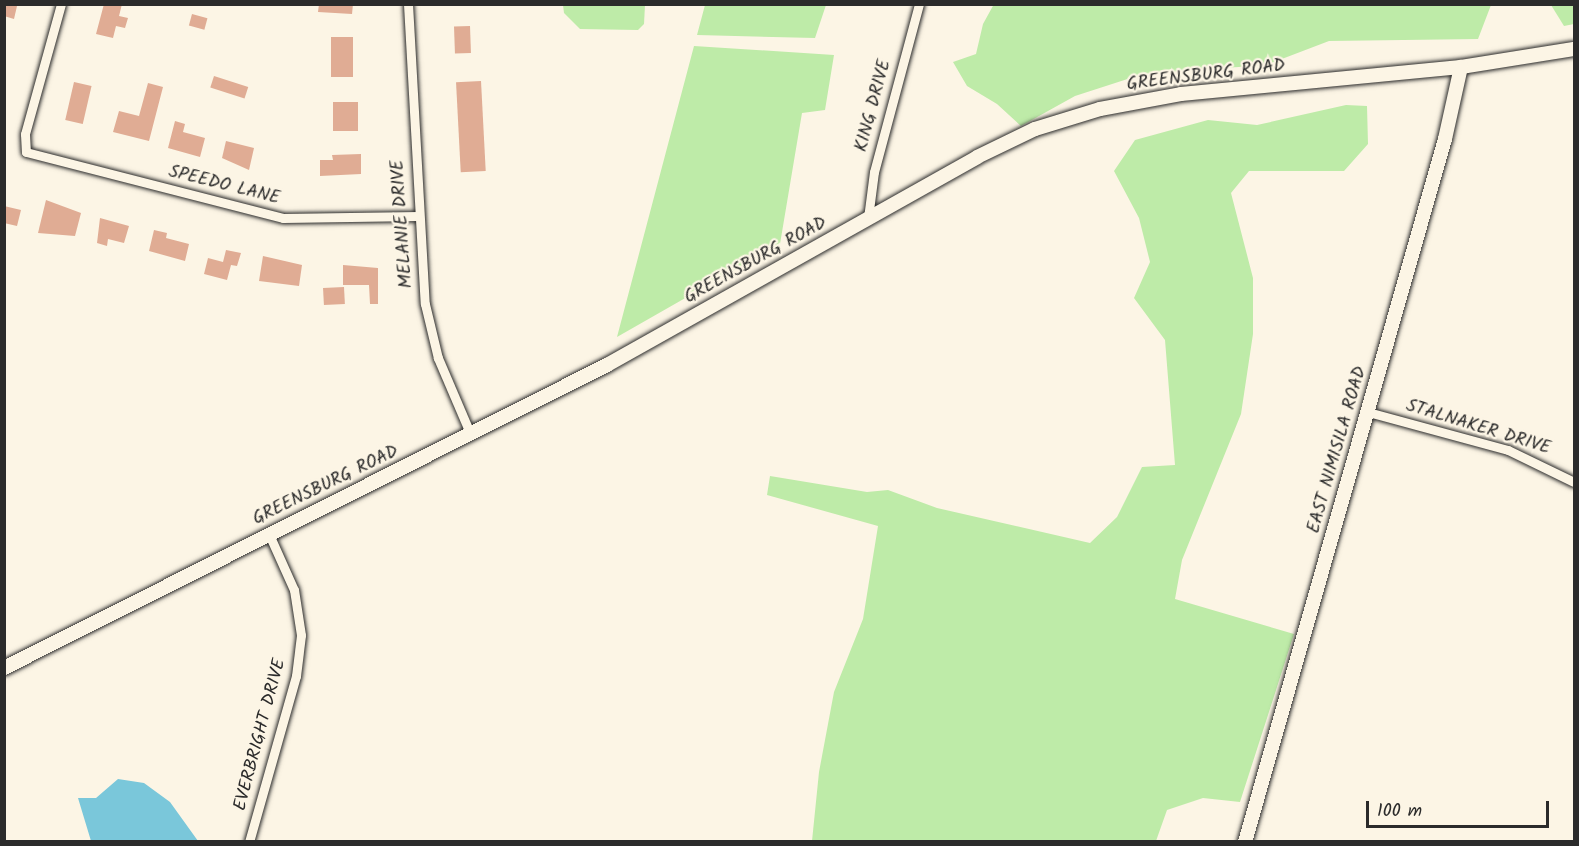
<!DOCTYPE html>
<style>
body{margin:0}
#map{position:relative;width:1579px;height:846px;overflow:hidden;background:#fcf5e5;font-family:Kalam,sans-serif}
div>[style]{position:absolute}
[style*='--x']{left:calc(var(--x)*1px);top:calc(var(--y)*1px);width:calc(var(--w)*1px);rotate:calc(var(--a)*1deg)}
.green>*{inset:0;background:#beeba8}
.water>*{inset:0;background:#7ac7da}
.building>*{inset:0;background:#e0ac94;transform-origin:0 0}
.roads{filter:drop-shadow(0 0 2px #2b2b2b) drop-shadow(0 0 2px #2b2b2b)}
.street>*{height:9px;margin:-4.5px;padding:0 4.5px;transform-origin:4.5px;border-radius:4.5px;background:#fcf5e5}
.secondary>*{height:14px;margin:-7px;padding:0 7px;transform-origin:7px;border-radius:7px;background:#fcf5e5}
span{translate:-50% -50%;white-space:nowrap;text-align:center;line-height:1.15;-webkit-text-stroke:4.5px #fcf5e5;paint-order:stroke}
.street-label{font-size:18px;color:#2b2b2b}
.frame{position:absolute;inset:0;border:6px solid #2b2b2b;pointer-events:none}
.scale{position:absolute;left:1366px;top:801px;width:183px;height:27px;box-sizing:border-box;border:3px solid #2b2b2b;border-top:0;padding-left:8px;font-size:18px;line-height:21px;white-space:nowrap;color:#2b2b2b;-webkit-text-stroke:4px #fcf5e5;paint-order:stroke}
</style>
<div id="map">
<div class="green">
<i style="clip-path:polygon(994px 4px,1491px 4px,1491px 5px,1478px 39px,1329px 41px,1266px 65px,1143px 74px,1075px 96px,1021px 126px,997px 104px,967px 86px,953px 62px,976px 54px,983px 24px)"></i>
<i style="clip-path:polygon(563px 5px,645px 5px,644px 24px,638px 30px,580px 29px,564px 13px)"></i>
<i style="clip-path:polygon(705px 5px,705px 4px,826px 5px,815px 38px,697px 35px)"></i>
<i style="clip-path:polygon(1551px 5px,1574px 5px,1574px 24px,1564px 26px)"></i>
<i style="clip-path:polygon(694px 46px,834px 55px,825px 110px,802px 113px,780px 244px,617px 337px)"></i>
<i style="clip-path:polygon(1346px 105px,1367px 106px,1368px 144px,1344px 171px,1249px 171px,1231px 193px,1253px 278px,1253px 334px,1241px 414px,1182px 560px,1175px 599px,1294px 634px,1240px 802px,1203px 798px,1167px 810px,1156px 841px,812px 841px,819px 772px,834px 692px,863px 619px,878px 526px,767px 495px,770px 476px,867px 492px,888px 490px,937px 508px,1090px 543px,1117px 517px,1142px 467px,1175px 465px,1165px 340px,1134px 298px,1150px 262px,1139px 218px,1114px 171px,1135px 140px,1208px 120px,1257px 125px)"></i>
</div>
<div class="water">
<i style="clip-path:polygon(118px 779px,144px 783px,170px 802px,198px 841px,91px 841px,78px 798px,96px 798px)"></i>
</div>
<div class="building">
<i style="clip-path:polygon(4px 4px,17px 6px,14px 19px,4px 16px)"></i>
<i style="clip-path:polygon(104px 4px,122px 4px,119px 16px,128px 18px,125px 28px,116px 26px,113px 38px,96px 34px)"></i>
<i style="clip-path:polygon(319px 4px,353px 4px,352px 14px,318px 12px)"></i>
<i style="left:192px;top:14px;width:16px;height:12px;rotate:15deg"></i>
<i style="left:470px;top:26px;width:27px;height:16px;rotate:88deg"></i>
<i style="left:331px;top:37px;width:22px;height:40px"></i>
<i style="left:214px;top:76px;width:36px;height:12px;rotate:18deg"></i>
<i style="left:481px;top:81px;width:90px;height:25px;rotate:87deg"></i>
<i style="left:74px;top:82px;width:18px;height:39px;rotate:13deg"></i>
<i style="clip-path:polygon(148px 83px,163px 87px,149px 141px,113px 132px,119px 111px,139px 116px)"></i>
<i style="left:333px;top:102px;width:25px;height:29px"></i>
<i style="clip-path:polygon(175px 121px,185px 124px,183px 132px,205px 138px,200px 157px,168px 148px)"></i>
<i style="clip-path:polygon(226px 141px,254px 148px,249px 170px,222px 158px)"></i>
<i style="clip-path:polygon(361px 154px,361px 174px,320px 176px,320px 160px,333px 160px,332px 155px)"></i>
<i style="clip-path:polygon(46px 200px,81px 213px,75px 236px,38px 233px)"></i>
<i style="clip-path:polygon(4px 206px,21px 210px,17px 226px,4px 223px)"></i>
<i style="clip-path:polygon(100px 218px,129px 226px,124px 243px,108px 239px,107px 246px,97px 243px)"></i>
<i style="clip-path:polygon(154px 230px,167px 233px,166px 238px,189px 244px,185px 261px,149px 251px)"></i>
<i style="clip-path:polygon(226px 250px,241px 253px,237px 266px,231px 265px,227px 280px,204px 274px,208px 258px,223px 262px)"></i>
<i style="clip-path:polygon(263px 256px,302px 265px,299px 286px,259px 281px)"></i>
<i style="clip-path:polygon(343px 265px,378px 268px,378px 304px,370px 304px,369px 285px,343px 285px)"></i>
<i style="left:344px;top:287px;width:17px;height:21px;rotate:87deg"></i>
</div>
<div class="roads">
<div class="street">
<i style="--x:61;--y:4;--w:135;--a:105.5"></i>
<i style="--x:25;--y:134;--w:18;--a:87"></i>
<i style="--x:26;--y:152;--w:265;--a:14.4"></i>
<i style="--x:283;--y:218;--w:135;--a:-0.8"></i>
<i style="--x:408;--y:4;--w:300;--a:86.8"></i>
<i style="--x:425;--y:304;--w:56;--a:76.5"></i>
<i style="--x:438;--y:358;--w:82;--a:66.9"></i>
<i style="--x:868;--y:218;--w:46;--a:-82.6"></i>
<i style="--x:874;--y:172;--w:174;--a:-75"></i>
<i style="--x:1368;--y:412;--w:145;--a:15.2"></i>
<i style="--x:1508;--y:450;--w:73;--a:25.9"></i>
<i style="--x:249;--y:842;--w:173;--a:-74.2"></i>
<i style="--x:296;--y:676;--w:41;--a:-83"></i>
<i style="--x:301;--y:635;--w:46;--a:-98.8"></i>
<i style="--x:294;--y:590;--w:61;--a:-114.1"></i>
</div>
<div class="secondary">
<i style="--x:4;--y:668;--w:675;--a:-26.68"></i>
<i style="--x:607;--y:365;--w:424;--a:-29.3"></i>
<i style="--x:977;--y:157;--w:64;--a:-25.8"></i>
<i style="--x:1035;--y:129;--w:68;--a:-17.1"></i>
<i style="--x:1100;--y:109;--w:82;--a:-10.5"></i>
<i style="--x:1181;--y:94;--w:281;--a:-5.5"></i>
<i style="--x:1461;--y:67;--w:114;--a:-9.1"></i>
<i style="--x:1245;--y:842;--w:731;--a:-74.12"></i>
<i style="--x:1445;--y:139;--w:74;--a:-77.5"></i>
</div>
</div>
<div class="street-label">
<span style="left:1206px;top:76px;rotate:-7deg">GREENSBURG ROAD</span>
<span style="left:874px;top:106px;rotate:-75deg">KING DRIVE</span>
<span style="left:224px;top:186px;rotate:14deg">SPEEDO LANE</span>
<span style="left:403px;top:224px;rotate:-94deg">MELANIE DRIVE</span>
<span style="left:756px;top:261px;rotate:-29deg">GREENSBURG ROAD</span>
<span style="left:1478px;top:428px;rotate:17deg">STALNAKER DRIVE</span>
<span style="left:1338px;top:450px;rotate:-74deg">EAST NIMISILA ROAD</span>
<span style="left:326px;top:486px;rotate:-26deg">GREENSBURG ROAD</span>
<span style="left:261px;top:735px;rotate:-75deg">EVERBRIGHT DRIVE</span>
</div>
<div class="frame"></div>
<div class="scale">100 m</div>
</div>
